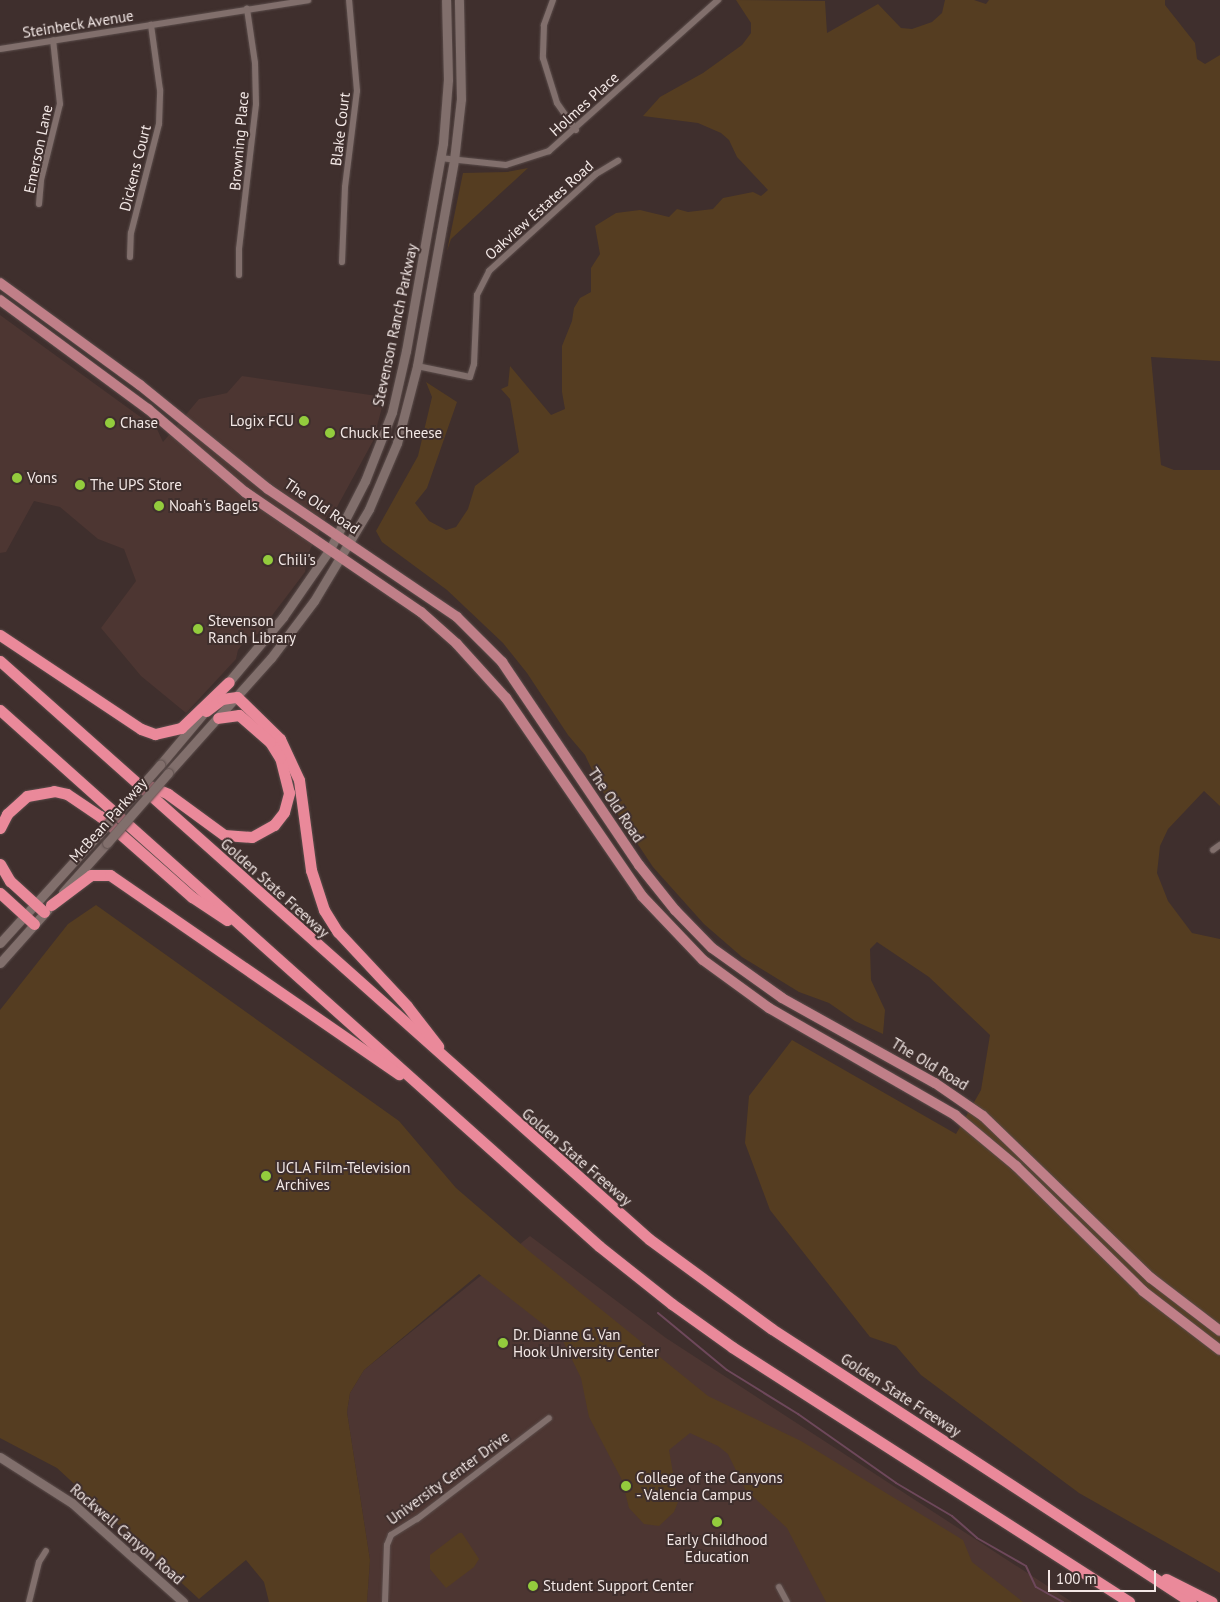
<!DOCTYPE html>
<style>
body{margin:0}
#map{position:relative;width:1220px;height:1602px;overflow:hidden;background:#3f2f2d;font-family:"PT Sans",sans-serif}
div>[style]{position:absolute}
[style*='--x']{left:calc(var(--x)*1px);top:calc(var(--y)*1px);width:calc(var(--w)*1px);rotate:calc(var(--a)*1deg)}
.built>*{inset:0;background:#4d3632}
.green>*{inset:0;background:#553d21}
.stream>*{height:2px;margin:-1px;padding:0 1px;transform-origin:1px;border-radius:1px;background:#6e485b}
.roads{filter:drop-shadow(0 0 1px #5b4d4b) drop-shadow(0 0 1px #5b4d4b)}
.street>*{height:6px;margin:-3px;padding:0 3px;transform-origin:3px;border-radius:3px;background:#816f6c}
.secondary>*{height:9px;margin:-4.5px;padding:0 4.5px;transform-origin:4.5px;border-radius:4.5px;background:#816f6c}
.primary>*{height:10px;margin:-5px;padding:0 5px;transform-origin:5px;border-radius:5px;background:#c07f88}
.highway>*{height:11px;margin:-5.5px;padding:0 5.5px;transform-origin:5.5px;border-radius:5.5px;background:#ea899a}
.bridges{filter:drop-shadow(0 0 1px #5b4d4b) drop-shadow(0 0 1px #5b4d4b)}
.secondary-bridge>*{height:9px;margin:-4.5px;padding:0 4.5px;transform-origin:4.5px;border-radius:4.5px;background:#816f6c}
.dots>*{width:14px;height:14px;translate:-50% -50%;box-sizing:border-box;border:2px solid #3f2f2d;border-radius:50%}
span{translate:-50% -50%;white-space:nowrap;text-align:center;line-height:1.15;-webkit-text-stroke:4px #3f2f2d;paint-order:stroke}
.street-label{font-size:15px;color:#f3e8e6}
.poi-label{font-size:15px;color:#f3e8e6}
.right{translate:-100% -50%;text-align:right}
.left{translate:0 -50%;text-align:left}
.scale{position:absolute;left:1048px;top:1570px;width:108px;height:22px;box-sizing:border-box;border:2px solid #f3e8e6;border-top:0;padding-left:6px;font-size:15px;line-height:18px;white-space:nowrap;color:#f3e8e6;-webkit-text-stroke:4px #3f2f2d;paint-order:stroke}
</style>
<div id="map">
<div class="built">
<i style="clip-path:polygon(0 315px,157px 429px,163px 442px,199px 399px,227px 393px,242px 376px,377px 396px,384px 400px,373px 441px,337px 507px,328px 514px,308px 554px,305px 572px,258px 634px,248px 637px,238px 650px,236px 659px,186px 713px,141px 676px,101px 628px,136px 581px,124px 549px,98px 539px,60px 507px,34px 501px,6px 552px,0 553px)"></i>
<i style="clip-path:polygon(530px 1236px,666px 1338px,1072px 1602px,367px 1602px,370px 1560px,347px 1412px,350px 1393px,364px 1370px)"></i>
</div>
<div class="green">
<i style="clip-path:polygon(736px 0,825px 1px,827px 33px,878px 4px,901px 28px,912px 29px,932px 22px,942px 13px,945px 0,974px 0,986px 4px,989px 0,1165px 0,1165px 5px,1195px 43px,1197px 59px,1205px 64px,1220px 55px,1220px 361px,1151px 357px,1161px 465px,1174px 470px,1220px 470px,1220px 806px,1204px 791px,1168px 829px,1160px 846px,1157px 873px,1168px 901px,1192px 933px,1220px 939px,1220px 1573px,1079px 1493px,921px 1375px,896px 1346px,870px 1337px,770px 1210px,745px 1143px,749px 1096px,792px 1040px,956px 1134px,981px 1090px,990px 1035px,929px 977px,877px 942px,870px 949px,871px 980px,885px 1010px,883px 1034px,855px 1021px,829px 1003px,799px 992px,742px 957px,704px 924px,653px 867px,601px 789px,585px 755px,568px 735px,527px 673px,503px 643px,447px 590px,382px 542px,376px 531px,418px 456px,432px 397px,426px 382px,457px 402px,427px 488px,415px 503px,429px 521px,446px 530px,456px 527px,468px 509px,475px 486px,519px 452px,510px 399px,501px 389px,508px 386px,510px 366px,551px 415px,565px 409px,562px 392px,562px 346px,572px 321px,574px 308px,580px 298px,591px 292px,591px 268px,600px 254px,595px 226px,616px 213px,640px 210px,669px 217px,677px 209px,688px 212px,713px 209px,723px 198px,753px 192px,761px 196px,768px 190px,737px 157px,729px 140px,721px 133px,698px 123px,643px 116px,660px 97px,703px 73px,742px 45px,751px 33px,751px 23px)"></i>
<i style="clip-path:polygon(528px 168px,451px 239px,447px 251px,463px 173px,507px 172px)"></i>
<i style="clip-path:polygon(96px 905px,399px 1121px,456px 1188px,529px 1251px,708px 1396px,801px 1441px,963px 1540px,972px 1562px,1023px 1602px,826px 1602px,787px 1528px,745px 1489px,728px 1454px,718px 1446px,690px 1433px,669px 1450px,678px 1502px,674px 1512px,659px 1526px,644px 1524px,629px 1508px,622px 1480px,589px 1417px,581px 1378px,562px 1339px,479px 1274px,364px 1370px,350px 1393px,347px 1412px,370px 1560px,367px 1602px,269px 1602px,264px 1582px,246px 1560px,199px 1599px,57px 1468px,0 1438px,0 1010px,68px 924px)"></i>
<i style="clip-path:polygon(459px 1533px,462px 1533px,479px 1559px,474px 1567px,446px 1588px,430px 1569px,430px 1555px)"></i>
</div>
<div class="stream">
<i style="--x:658;--y:1313;--w:89;--a:39.6"></i>
<i style="--x:727;--y:1370;--w:84;--a:31.8"></i>
<i style="--x:798;--y:1414;--w:120;--a:35.1"></i>
<i style="--x:896;--y:1483;--w:65;--a:30.5"></i>
<i style="--x:952;--y:1516;--w:33;--a:41"></i>
<i style="--x:977;--y:1538;--w:56;--a:29.7"></i>
<i style="--x:1026;--y:1566;--w:23;--a:65"></i>
<i style="--x:1036;--y:1587;--w:31;--a:29"></i>
</div>
<div class="roads">
<div class="street">
<i style="--x:553;--y:0;--w:27;--a:110"></i>
<i style="--x:544;--y:25;--w:33;--a:92"></i>
<i style="--x:543;--y:58;--w:47;--a:72.7"></i>
<i style="--x:557;--y:103;--w:33;--a:55"></i>
<i style="--x:0;--y:49;--w:312;--a:-9"></i>
<i style="--x:440;--y:158;--w:66;--a:6.1"></i>
<i style="--x:506;--y:165;--w:45;--a:-18"></i>
<i style="--x:549;--y:151;--w:227;--a:-41.8"></i>
<i style="--x:39;--y:204;--w:24;--a:-85"></i>
<i style="--x:41;--y:180;--w:78;--a:-76"></i>
<i style="--x:60;--y:104;--w:64;--a:-96.2"></i>
<i style="--x:130;--y:257;--w:24;--a:-88"></i>
<i style="--x:131;--y:233;--w:113;--a:-75.6"></i>
<i style="--x:159;--y:124;--w:34;--a:-88"></i>
<i style="--x:160;--y:90;--w:66;--a:-97.9"></i>
<i style="--x:342;--y:262;--w:75;--a:-87.7"></i>
<i style="--x:345;--y:187;--w:97;--a:-82.9"></i>
<i style="--x:357;--y:91;--w:91;--a:-95"></i>
<i style="--x:239;--y:275;--w:26;--a:-90"></i>
<i style="--x:239;--y:249;--w:146;--a:-83.3"></i>
<i style="--x:256;--y:104;--w:41;--a:-91.4"></i>
<i style="--x:255;--y:63;--w:55;--a:-98.4"></i>
<i style="--x:417;--y:366;--w:54;--a:11.7"></i>
<i style="--x:470;--y:377;--w:14;--a:-73"></i>
<i style="--x:474;--y:364;--w:69;--a:-87.5"></i>
<i style="--x:477;--y:295;--w:27;--a:-63"></i>
<i style="--x:489;--y:271;--w:144;--a:-42.2"></i>
<i style="--x:596;--y:174;--w:26;--a:-31"></i>
<i style="--x:1213;--y:850;--w:9;--a:-36"></i>
<i style="--x:779;--y:1587;--w:17;--a:62"></i>
<i style="--x:29;--y:1602;--w:41;--a:-76"></i>
<i style="--x:39;--y:1562;--w:13;--a:-58"></i>
<i style="--x:385;--y:1602;--w:57;--a:-88"></i>
<i style="--x:387;--y:1545;--w:11;--a:-68"></i>
<i style="--x:391;--y:1535;--w:31;--a:-32"></i>
<i style="--x:417;--y:1519;--w:166;--a:-37.4"></i>
</div>
<div class="secondary">
<i style="--x:226;--y:685;--w:89;--a:-50"></i>
<i style="--x:283;--y:617;--w:83;--a:-55.3"></i>
<i style="--x:330;--y:549;--w:76;--a:-62.8"></i>
<i style="--x:365;--y:481;--w:74;--a:-68.6"></i>
<i style="--x:392;--y:412;--w:63;--a:-77.1"></i>
<i style="--x:406;--y:351;--w:211;--a:-79.9"></i>
<i style="--x:443;--y:143;--w:63;--a:-85.5"></i>
<i style="--x:448;--y:80;--w:80;--a:-91.4"></i>
<i style="--x:160;--y:765;--w:73;--a:-50"></i>
<i style="--x:168;--y:773;--w:154;--a:-48.2"></i>
<i style="--x:271;--y:658;--w:71;--a:-53"></i>
<i style="--x:314;--y:601;--w:107;--a:-59.1"></i>
<i style="--x:369;--y:509;--w:72;--a:-67"></i>
<i style="--x:397;--y:443;--w:80;--a:-75.4"></i>
<i style="--x:417;--y:366;--w:209;--a:-79.8"></i>
<i style="--x:454;--y:160;--w:61;--a:-83.5"></i>
<i style="--x:461;--y:99;--w:99;--a:-91.2"></i>
<i style="--x:63;--y:892;--w:66;--a:-48.1"></i>
<i style="--x:0;--y:943;--w:146;--a:-47.8"></i>
<i style="--x:0;--y:963;--w:72;--a:-48.4"></i>
<i style="--x:0;--y:1457;--w:85;--a:32.6"></i>
<i style="--x:72;--y:1503;--w:149;--a:41.7"></i>
</div>
<div class="primary">
<i style="--x:0;--y:283;--w:173;--a:36.1"></i>
<i style="--x:140;--y:385;--w:165;--a:39.1"></i>
<i style="--x:268;--y:489;--w:228;--a:34.1"></i>
<i style="--x:457;--y:617;--w:64;--a:45"></i>
<i style="--x:502;--y:662;--w:245;--a:56"></i>
<i style="--x:639;--y:865;--w:58;--a:51.3"></i>
<i style="--x:675;--y:910;--w:53;--a:45.8"></i>
<i style="--x:712;--y:948;--w:86;--a:35.5"></i>
<i style="--x:782;--y:998;--w:175;--a:29.1"></i>
<i style="--x:935;--y:1083;--w:58;--a:34.5"></i>
<i style="--x:983;--y:1116;--w:233;--a:44"></i>
<i style="--x:1151;--y:1278;--w:87;--a:37.5"></i>
<i style="--x:0;--y:300;--w:184;--a:36.4"></i>
<i style="--x:148;--y:409;--w:128;--a:40.6"></i>
<i style="--x:245;--y:492;--w:213;--a:34.3"></i>
<i style="--x:421;--y:612;--w:48;--a:41.6"></i>
<i style="--x:457;--y:644;--w:73;--a:47.8"></i>
<i style="--x:506;--y:698;--w:240;--a:55.5"></i>
<i style="--x:642;--y:896;--w:88;--a:46.4"></i>
<i style="--x:703;--y:960;--w:82;--a:36"></i>
<i style="--x:769;--y:1008;--w:215;--a:29.9"></i>
<i style="--x:955;--y:1115;--w:80;--a:39.9"></i>
<i style="--x:1016;--y:1166;--w:178;--a:44.5"></i>
<i style="--x:1143;--y:1291;--w:97;--a:37.5"></i>
</div>
<div class="highway">
<i style="--x:0;--y:635;--w:169;--a:33.7"></i>
<i style="--x:141;--y:729;--w:15;--a:20"></i>
<i style="--x:155;--y:734;--w:27;--a:-13"></i>
<i style="--x:181;--y:728;--w:66;--a:-43.8"></i>
<i style="--x:0;--y:661;--w:869;--a:41.69"></i>
<i style="--x:649;--y:1239;--w:152;--a:36.2"></i>
<i style="--x:772;--y:1329;--w:500;--a:33.09"></i>
<i style="--x:0;--y:710;--w:804;--a:41.82"></i>
<i style="--x:599;--y:1246;--w:93;--a:38.5"></i>
<i style="--x:672;--y:1304;--w:74;--a:35.6"></i>
<i style="--x:732;--y:1347;--w:472;--a:32.7"></i>
<i style="--x:206;--y:711;--w:20;--a:-37"></i>
<i style="--x:222;--y:699;--w:15;--a:-8"></i>
<i style="--x:237;--y:697;--w:60;--a:44.3"></i>
<i style="--x:280;--y:739;--w:45;--a:65.1"></i>
<i style="--x:299;--y:780;--w:91;--a:82.4"></i>
<i style="--x:311;--y:870;--w:42;--a:72"></i>
<i style="--x:324;--y:910;--w:26;--a:58"></i>
<i style="--x:338;--y:932;--w:101;--a:47"></i>
<i style="--x:407;--y:1006;--w:51;--a:52.2"></i>
<i style="--x:145;--y:784;--w:25;--a:23"></i>
<i style="--x:168;--y:794;--w:69;--a:36.2"></i>
<i style="--x:224;--y:835;--w:28;--a:4"></i>
<i style="--x:252;--y:837;--w:25;--a:-29"></i>
<i style="--x:274;--y:825;--w:16;--a:-52"></i>
<i style="--x:284;--y:812;--w:20;--a:-75"></i>
<i style="--x:289;--y:793;--w:36;--a:-104"></i>
<i style="--x:280;--y:758;--w:19;--a:-122"></i>
<i style="--x:270;--y:742;--w:41;--a:-138.9"></i>
<i style="--x:239;--y:715;--w:21;--a:172"></i>
<i style="--x:0;--y:828;--w:16;--a:-63"></i>
<i style="--x:7;--y:814;--w:27;--a:-42"></i>
<i style="--x:27;--y:796;--w:27;--a:-10"></i>
<i style="--x:54;--y:791;--w:13;--a:13"></i>
<i style="--x:67;--y:794;--w:40;--a:34"></i>
<i style="--x:100;--y:816;--w:123;--a:41.4"></i>
<i style="--x:192;--y:897;--w:42;--a:33.3"></i>
<i style="--x:0;--y:864;--w:20;--a:60"></i>
<i style="--x:10;--y:881;--w:46;--a:42.4"></i>
<i style="--x:0;--y:893;--w:46;--a:42.4"></i>
<i style="--x:51;--y:905;--w:50;--a:-36.9"></i>
<i style="--x:91;--y:875;--w:19;--a:0"></i>
<i style="--x:110;--y:875;--w:351;--a:34.6"></i>
<i style="--x:1166;--y:1579;--w:51;--a:26.6"></i>
</div>
</div>
<div class="bridges">
<div class="secondary-bridge">
<i style="--x:98;--y:835;--w:94;--a:-48.5"></i>
<i style="--x:107;--y:843;--w:93;--a:-48.9"></i>
</div>
</div>
<div class="dots">
<i style="left:304px;top:421px;background:#93cc3d"></i>
<i style="left:110px;top:423px;background:#93cc3d"></i>
<i style="left:330px;top:433px;background:#93cc3d"></i>
<i style="left:17px;top:478px;background:#93cc3d"></i>
<i style="left:80px;top:485px;background:#93cc3d"></i>
<i style="left:159px;top:506px;background:#93cc3d"></i>
<i style="left:268px;top:560px;background:#93cc3d"></i>
<i style="left:198px;top:629px;background:#93cc3d"></i>
<i style="left:266px;top:1176px;background:#93cc3d"></i>
<i style="left:503px;top:1343px;background:#93cc3d"></i>
<i style="left:626px;top:1486px;background:#93cc3d"></i>
<i style="left:717px;top:1522px;background:#93cc3d"></i>
<i style="left:533px;top:1586px;background:#93cc3d"></i>
</div>
<div class="street-label">
<span style="left:78px;top:24px;rotate:-9deg">Steinbeck Avenue</span>
<span style="left:584px;top:104px;rotate:-42deg">Holmes Place</span>
<span style="left:340px;top:129px;rotate:-83deg">Blake Court</span>
<span style="left:239px;top:141px;rotate:-85deg">Browning Place</span>
<span style="left:38px;top:149px;rotate:-78deg">Emerson Lane</span>
<span style="left:135px;top:168px;rotate:-76deg">Dickens Court</span>
<span style="left:539px;top:210px;rotate:-42deg">Oakview Estates Road</span>
<span style="left:395px;top:325px;rotate:-78deg">Stevenson Ranch Parkway</span>
<span style="left:322px;top:506px;rotate:34deg">The Old Road</span>
<span style="left:616px;top:805px;rotate:56deg">The Old Road</span>
<span style="left:108px;top:820px;rotate:-48deg">McBean Parkway</span>
<span style="left:275px;top:888px;rotate:42deg">Golden State Freeway</span>
<span style="left:930px;top:1064px;rotate:31deg">The Old Road</span>
<span style="left:577px;top:1157px;rotate:41deg">Golden State Freeway</span>
<span style="left:901px;top:1395px;rotate:33deg">Golden State Freeway</span>
<span style="left:448px;top:1478px;rotate:-36deg">University Center Drive</span>
<span style="left:127px;top:1534px;rotate:41deg">Rockwell Canyon Road</span>
</div>
<div class="poi-label">
<span class="right" style="left:294px;top:421px">Logix FCU</span>
<span class="left" style="left:120px;top:423px">Chase</span>
<span class="left" style="left:340px;top:433px">Chuck E. Cheese</span>
<span class="left" style="left:27px;top:478px">Vons</span>
<span class="left" style="left:90px;top:485px">The UPS Store</span>
<span class="left" style="left:169px;top:506px">Noah's Bagels</span>
<span class="left" style="left:278px;top:560px">Chili's</span>
<span class="left" style="left:208px;top:629px">Stevenson<br>Ranch Library</span>
<span class="left" style="left:276px;top:1176px">UCLA Film-Television<br>Archives</span>
<span class="left" style="left:513px;top:1343px">Dr. Dianne G. Van<br>Hook University Center</span>
<span class="left" style="left:636px;top:1486px">College of the Canyons<br>- Valencia Campus</span>
<span style="left:717px;top:1548px">Early Childhood<br>Education</span>
<span class="left" style="left:543px;top:1586px">Student Support Center</span>
</div>
<div class="scale">100 m</div>
</div>
